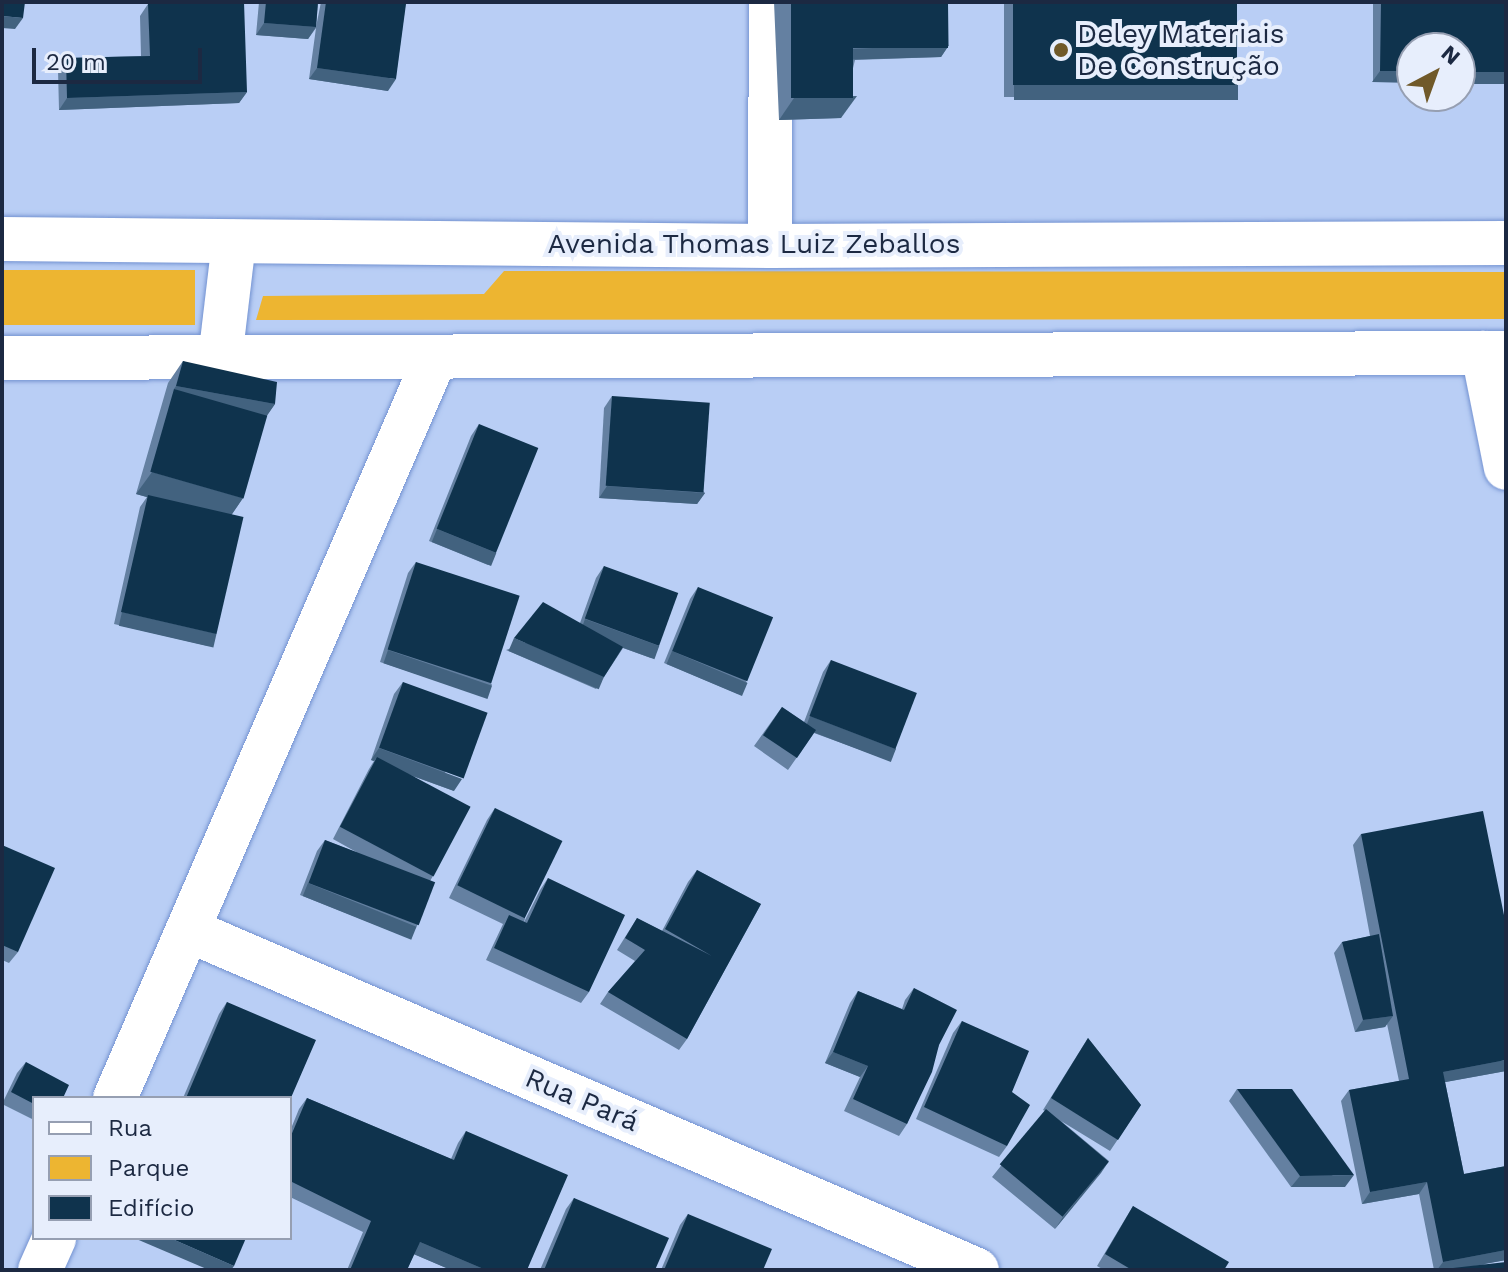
<!DOCTYPE html>
<meta charset="utf-8">
<style>
body{margin:0}
#map{position:relative;width:1508px;height:1272px;overflow:hidden;background:#b9cef5;font-family:"Work Sans",sans-serif}
div>[style]{position:absolute}
[style*='--x']{left:calc(var(--x)*1px);top:calc(var(--y)*1px);width:calc(var(--w)*1px);rotate:calc(var(--a)*1deg)}
.green>*{inset:0;background:#edb531;transform-origin:0 0}
.roads{filter:drop-shadow(0 0 2px #7392d1) drop-shadow(0 0 2px #7392d1)}
.minor>*{height:44px;margin:-22px;padding:0 22px;transform-origin:22px;border-radius:22px;background:#fff}
.major>*{height:44px;margin:-22px;padding:0 22px;transform-origin:22px;border-radius:22px;background:#fff}
.wall>*{inset:0;background:#6480a1;transform-origin:0 0}
.shaded-wall>*{inset:0;background:#42627f;transform-origin:0 0}
.building>*{inset:0;background:#0f334d;transform-origin:0 0}
.dots>*{width:22px;height:22px;translate:-50% -50%;box-sizing:border-box;border:4px solid #e7eefc;border-radius:50%}
span{translate:-50% -50%;white-space:nowrap;text-align:center;line-height:1.15;-webkit-text-stroke:8px #e7eefc;paint-order:stroke}
.poi-label{font-size:28px;color:#1c2942}
.left{translate:0 -50%;text-align:left}
.street-label{font-size:28px;color:#1c2942}
.frame{position:absolute;inset:0;border:4px solid #1c2942;pointer-events:none}
.legend{position:absolute;left:32px;top:1096px;width:260px;height:144px;box-sizing:border-box;background:#e7eefc;border:2px solid #969fb2;margin:0;padding:10px 14px;list-style:none;font-size:24px;color:#1c2942}
.legend li{display:flex;align-items:center;gap:16px;height:40px}
.legend b{width:40px;border:2px solid #969fb2}
.north{position:absolute;left:1396px;top:32px;width:80px;height:80px;box-sizing:border-box;background:#e7eefc;border:2px solid #969fb2;border-radius:50%;rotate:41deg;font-size:22px;font-weight:700;line-height:32px;text-align:center;color:#1c2942}
.north::after{content:'';display:block;margin:auto;width:28px;height:36px;background:#705929;clip-path:polygon(50% 0,100% 100%,50% 72%,0 100%)}
.scale{position:absolute;left:32px;top:48px;width:170px;height:36px;box-sizing:border-box;border:4px solid #1c2942;border-top:0;padding-left:10px;font-size:24px;line-height:28px;white-space:nowrap;color:#1c2942;-webkit-text-stroke:6px #e7eefc;paint-order:stroke}
</style>
<div id="map">
<div class="green">
<i style="left:2px;top:270px;width:193px;height:55px"></i>
<i style="clip-path:polygon(504px 271px,1506px 272px,1506px 319px,256px 320px,263px 296px,484px 294px)"></i>
</div>
<div class="roads">
<div class="minor">
<i style="--x:770;--y:246;--w:244;--a:-89.8"></i>
<i style="--x:1483;--y:353;--w:117;--a:78.7"></i>
<i style="--x:188;--y:930;--w:859;--a:23.31"></i>
<i style="--x:115;--y:1098;--w:806;--a:-66.61"></i>
<i style="--x:40;--y:1270;--w:35;--a:-66"></i>
</div>
<div class="major">
<i style="--x:2;--y:239;--w:768;--a:0.52"></i>
<i style="--x:770;--y:246;--w:736;--a:-0.23"></i>
<i style="--x:2;--y:358;--w:1504;--a:-0.19"></i>
<i style="--x:220;--y:359;--w:118;--a:-83.2"></i>
</div>
</div>
<div class="wall">
<i style="clip-path:polygon(259px 2px,318px 2px,316px 27px,321px 2px,394px 2px,388px 91px,309px 79px,316px 28px,308px 39px,256px 35px)"></i>
<i style="clip-path:polygon(774px 2px,948px 2px,949px 45px,941px 57px,855px 60px,841px 118px,779px 120px)"></i>
<i style="left:1004px;top:2px;width:233px;height:95px"></i>
<i style="left:1373px;top:2px;width:133px;height:80px"></i>
<i style="clip-path:polygon(148px 4px,247px 92px,239px 103px,59px 110px,58px 70px,66px 58px,141px 56px,140px 16px)"></i>
<i style="clip-path:polygon(183px 361px,275px 404px,266px 416px,243px 498px,232px 514px,216px 634px,208px 646px,114px 624px,140px 507px,147px 497px,136px 494px,168px 383px)"></i>
<i style="clip-path:polygon(612px 396px,705px 493px,697px 504px,599px 498px,604px 408px)"></i>
<i style="clip-path:polygon(479px 424px,496px 553px,488px 565px,429px 541px,471px 436px)"></i>
<i style="clip-path:polygon(416px 562px,492px 685px,483px 696px,380px 662px,408px 573px)"></i>
<i style="clip-path:polygon(604px 566px,659px 646px,651px 658px,623px 648px,596px 689px,506px 650px,580px 623px,596px 578px)"></i>
<i style="clip-path:polygon(698px 587px,747px 683px,738px 694px,664px 663px,690px 599px)"></i>
<i style="clip-path:polygon(831px 660px,896px 749px,888px 760px,814px 733px,788px 770px,754px 746px,782px 707px,804px 722px,823px 672px)"></i>
<i style="clip-path:polygon(403px 682px,454px 791px,415px 777px,433px 876px,430px 881px,417px 926px,409px 938px,300px 895px,317px 851px,325px 840px,358px 853px,333px 839px,369px 769px,374px 761px,371px 760px,394px 694px)"></i>
<i style="clip-path:polygon(495px 808px,525px 919px,524px 921px,524px 922px,540px 890px,548px 878px,589px 992px,581px 1003px,486px 960px,503px 924px,449px 898px,487px 820px)"></i>
<i style="clip-path:polygon(1361px 834px,1506px 1071px,1445px 1082px,1464px 1174px,1506px 1166px,1506px 1260px,1483px 1264px,1506px 1270px,1434px 1270px,1419px 1194px,1362px 1204px,1341px 1101px,1349px 1090px,1399px 1081px,1387px 1024px,1385px 1027px,1355px 1032px,1334px 953px,1342px 942px,1370px 936px,1353px 845px)"></i>
<i style="clip-path:polygon(2px 845px,18px 952px,9px 963px,2px 960px)"></i>
<i style="clip-path:polygon(697px 870px,761px 904px,687px 1039px,679px 1050px,600px 1004px,608px 992px,635px 961px,617px 950px,637px 918px,662px 931px,688px 882px)"></i>
<i style="clip-path:polygon(914px 988px,939px 1045px,907px 1124px,899px 1136px,844px 1111px,860px 1077px,825px 1063px,850px 1003px,858px 991px,902px 1009px,905px 1000px)"></i>
<i style="clip-path:polygon(227px 1002px,290px 1098px,183px 1098px,219px 1014px)"></i>
<i style="clip-path:polygon(962px 1021px,1012px 1092px,1007px 1146px,999px 1157px,916px 1119px,953px 1033px)"></i>
<i style="clip-path:polygon(1088px 1038px,1141px 1105px,1110px 1151px,1061px 1121px,1109px 1161px,1055px 1229px,992px 1177px,1045px 1111px,1043px 1110px)"></i>
<i style="clip-path:polygon(26px 1062px,34px 1098px,34px 1120px,2px 1104px,17px 1073px)"></i>
<i style="clip-path:polygon(1237px 1089px,1345px 1187px,1291px 1187px,1229px 1101px)"></i>
<i style="clip-path:polygon(307px 1098px,451px 1159px,458px 1143px,466px 1131px,527px 1270px,451px 1270px,414px 1254px,407px 1270px,347px 1270px,363px 1232px,290px 1197px,290px 1131px,299px 1109px)"></i>
<i style="clip-path:polygon(574px 1198px,655px 1270px,540px 1270px,566px 1209px)"></i>
<i style="clip-path:polygon(1133px 1206px,1224px 1270px,1104px 1270px,1097px 1266px)"></i>
<i style="clip-path:polygon(688px 1214px,763px 1270px,661px 1270px,680px 1225px)"></i>
</div>
<div class="shaded-wall">
<i style="clip-path:polygon(2px 16px,23px 18px,15px 29px,2px 28px)"></i>
<i style="clip-path:polygon(264px 23px,316px 27px,308px 39px,256px 35px)"></i>
<i style="clip-path:polygon(949px 45px,941px 57px,839px 60px,847px 49px)"></i>
<i style="clip-path:polygon(317px 68px,396px 79px,388px 91px,309px 79px)"></i>
<i style="clip-path:polygon(1380px 71px,1412px 71px,1412px 83px,1372px 82px)"></i>
<i style="left:1460px;top:72px;width:46px;height:12px"></i>
<i style="left:1014px;top:85px;width:224px;height:15px"></i>
<i style="clip-path:polygon(247px 92px,239px 103px,59px 110px,67px 98px)"></i>
<i style="clip-path:polygon(857px 96px,841px 118px,779px 120px,794px 98px)"></i>
<i style="clip-path:polygon(176px 386px,275px 404px,260px 426px,174px 389px,161px 408px)"></i>
<i style="clip-path:polygon(152px 472px,243px 498px,228px 520px,136px 494px)"></i>
<i style="clip-path:polygon(607px 486px,705px 493px,697px 504px,599px 498px)"></i>
<i style="left:437px;top:529px;width:64px;height:14px;rotate:22deg"></i>
<i style="left:122px;top:612px;width:97px;height:14px;rotate:13deg"></i>
<i style="left:585px;top:619px;width:79px;height:14px;rotate:20deg"></i>
<i style="left:514px;top:638px;width:98px;height:14px;rotate:23deg"></i>
<i style="left:388px;top:650px;width:110px;height:14px;rotate:19deg"></i>
<i style="left:672px;top:651px;width:82px;height:14px;rotate:23deg"></i>
<i style="left:810px;top:716px;width:92px;height:14px;rotate:21deg"></i>
<i style="clip-path:polygon(379px 748px,462px 779px,454px 791px,375px 762px,377px 757px,374px 761px,371px 760px)"></i>
<i style="left:308px;top:883px;width:117px;height:14px;rotate:22deg"></i>
<i style="clip-path:polygon(1393px 1016px,1385px 1027px,1355px 1032px,1363px 1020px)"></i>
<i style="clip-path:polygon(833px 1052px,868px 1066px,860px 1077px,825px 1063px)"></i>
<i style="clip-path:polygon(1506px 1060px,1506px 1071px,1435px 1084px,1443px 1072px)"></i>
<i style="clip-path:polygon(1109px 1161px,1101px 1173px,1055px 1229px,1063px 1217px)"></i>
<i style="clip-path:polygon(1354px 1175px,1345px 1187px,1291px 1187px,1300px 1176px)"></i>
<i style="clip-path:polygon(1427px 1182px,1419px 1194px,1362px 1204px,1370px 1192px)"></i>
<i style="clip-path:polygon(134px 1238px,170px 1238px,234px 1266px,231px 1270px,209px 1270px)"></i>
<i style="clip-path:polygon(420px 1242px,486px 1270px,451px 1270px,411px 1253px)"></i>
<i style="clip-path:polygon(1506px 1250px,1506px 1260px,1453px 1270px,1453px 1268px,1451px 1270px,1437px 1270px,1443px 1262px)"></i>
</div>
<div class="building">
<i style="clip-path:polygon(2px 2px,25px 2px,23px 18px,2px 16px)"></i>
<i style="clip-path:polygon(207px 2px,244px 2px,247px 92px,67px 98px,66px 58px,150px 56px,148px 4px)"></i>
<i style="clip-path:polygon(266px 2px,318px 2px,316px 27px,264px 23px)"></i>
<i style="clip-path:polygon(326px 2px,394px 2px,406px 4px,396px 79px,317px 68px)"></i>
<i style="left:791px;top:2px;width:62px;height:96px"></i>
<i style="left:853px;top:2px;width:95px;height:46px"></i>
<i style="left:1013px;top:2px;width:224px;height:83px"></i>
<i style="clip-path:polygon(1381px 2px,1506px 2px,1506px 72px,1460px 72px,1460px 48px,1412px 48px,1412px 71px,1380px 71px)"></i>
<i style="clip-path:polygon(183px 361px,277px 382px,275px 404px,176px 386px)"></i>
<i style="left:174px;top:389px;width:97px;height:86px;rotate:16deg"></i>
<i style="left:612px;top:396px;width:98px;height:90px;rotate:4deg"></i>
<i style="left:479px;top:424px;width:64px;height:113px;rotate:22deg"></i>
<i style="left:148px;top:495px;width:98px;height:120px;rotate:13deg"></i>
<i style="left:416px;top:562px;width:109px;height:92px;rotate:18deg"></i>
<i style="left:604px;top:566px;width:79px;height:56px;rotate:20deg"></i>
<i style="left:698px;top:587px;width:81px;height:69px;rotate:22deg"></i>
<i style="clip-path:polygon(543px 602px,623px 647px,604px 677px,514px 638px)"></i>
<i style="left:831px;top:660px;width:92px;height:60px;rotate:21deg"></i>
<i style="left:403px;top:682px;width:90px;height:70px;rotate:20deg"></i>
<i style="left:782px;top:707px;width:41px;height:34px;rotate:34deg"></i>
<i style="left:377px;top:757px;width:106px;height:79px;rotate:28deg"></i>
<i style="left:495px;top:808px;width:75px;height:86px;rotate:26deg"></i>
<i style="clip-path:polygon(1483px 811px,1506px 925px,1506px 1060px,1443px 1072px,1464px 1174px,1506px 1166px,1506px 1250px,1443px 1262px,1427px 1182px,1370px 1192px,1349px 1090px,1409px 1079px,1361px 834px)"></i>
<i style="left:325px;top:840px;width:118px;height:46px;rotate:21deg"></i>
<i style="clip-path:polygon(2px 845px,55px 868px,18px 952px,2px 945px)"></i>
<i style="clip-path:polygon(697px 870px,761px 904px,687px 1039px,608px 992px,645px 950px,625px 938px,637px 918px,712px 956px,665px 929px)"></i>
<i style="clip-path:polygon(548px 878px,625px 915px,589px 992px,494px 948px,509px 915px,527px 923px)"></i>
<i style="clip-path:polygon(1379px 934px,1393px 1016px,1363px 1020px,1342px 942px)"></i>
<i style="clip-path:polygon(914px 988px,957px 1010px,939px 1045px,932px 1072px,907px 1124px,853px 1099px,868px 1066px,833px 1052px,858px 991px,904px 1010px)"></i>
<i style="clip-path:polygon(227px 1002px,316px 1040px,290px 1100px,290px 1098px,186px 1098px)"></i>
<i style="clip-path:polygon(962px 1021px,1029px 1051px,1012px 1092px,1030px 1105px,1007px 1146px,924px 1107px)"></i>
<i style="clip-path:polygon(1088px 1038px,1141px 1105px,1118px 1140px,1051px 1098px)"></i>
<i style="clip-path:polygon(26px 1062px,69px 1085px,63px 1098px,34px 1098px,34px 1104px,11px 1092px)"></i>
<i style="clip-path:polygon(1237px 1089px,1292px 1089px,1354px 1175px,1300px 1176px)"></i>
<i style="clip-path:polygon(307px 1098px,454px 1160px,466px 1131px,568px 1175px,527px 1270px,486px 1270px,420px 1242px,407px 1270px,350px 1270px,371px 1221px,290px 1181px,290px 1138px)"></i>
<i style="left:1046px;top:1109px;width:82px;height:72px;rotate:40deg"></i>
<i style="clip-path:polygon(574px 1198px,669px 1238px,655px 1270px,544px 1270px)"></i>
<i style="clip-path:polygon(1133px 1206px,1229px 1262px,1224px 1270px,1132px 1270px,1105px 1254px)"></i>
<i style="clip-path:polygon(688px 1214px,772px 1249px,763px 1270px,664px 1270px)"></i>
<i style="clip-path:polygon(170px 1238px,246px 1238px,234px 1266px)"></i>
<i style="clip-path:polygon(1506px 1262px,1506px 1270px,1453px 1270px,1453px 1268px)"></i>
</div>
<div class="dots">
<i style="left:1061px;top:50px;background:#705929"></i>
</div>
<div class="poi-label">
<span class="left" style="left:1077px;top:50px">Deley Materiais<br>De Construção</span>
</div>
<div class="street-label">
<span style="left:754px;top:244px">Avenida Thomas Luiz Zeballos</span>
<span style="left:582px;top:1100px;rotate:23deg">Rua Pará</span>
</div>
<div class="frame"></div>
<ul class="legend">
<li><b style="height:10px;background:#fff"></b>Rua</li>
<li><b style="height:22px;background:#edb531"></b>Parque</li>
<li><b style="height:22px;background:#0f334d"></b>Edifício</li>
</ul>
<div class="north">N</div>
<div class="scale">20 m</div>
</div>
